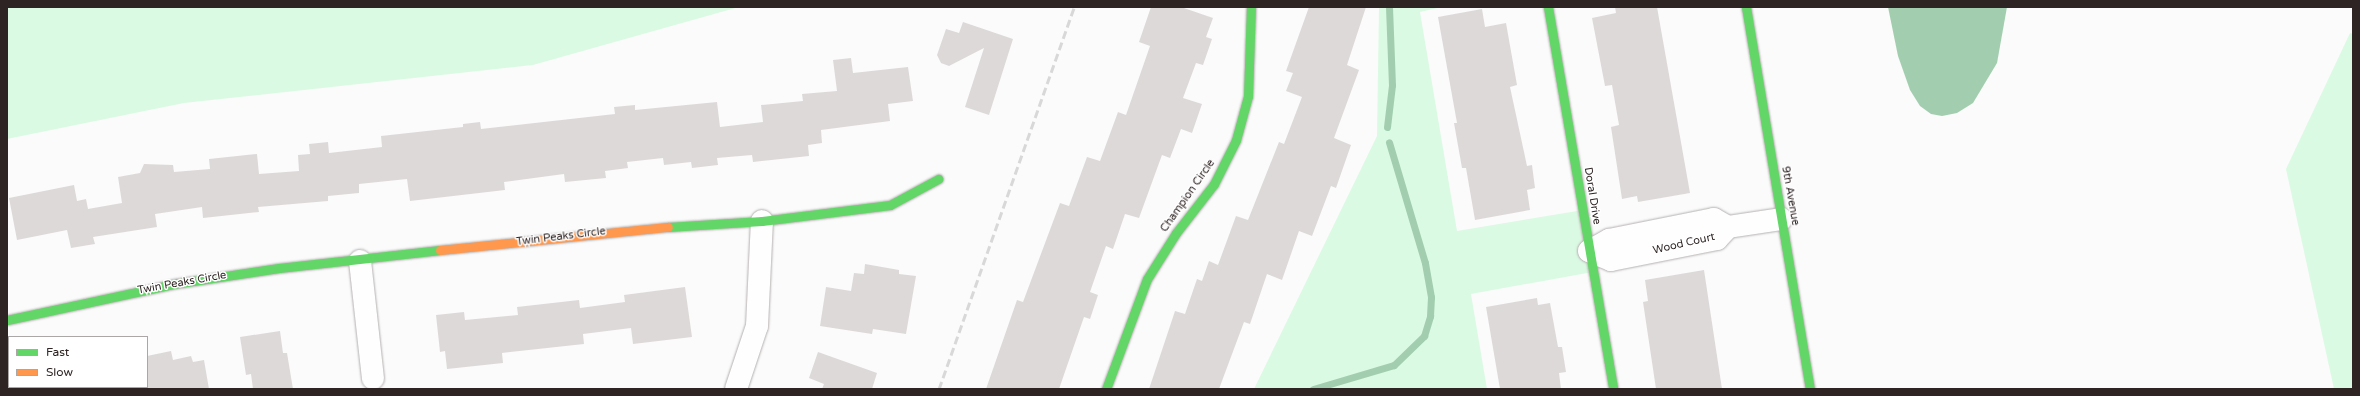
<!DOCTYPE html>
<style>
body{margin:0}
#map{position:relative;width:2360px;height:396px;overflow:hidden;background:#fbfbfb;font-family:"Varela Round",sans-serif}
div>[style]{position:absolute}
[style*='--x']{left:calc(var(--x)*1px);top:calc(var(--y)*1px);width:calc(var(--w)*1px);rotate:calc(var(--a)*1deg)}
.green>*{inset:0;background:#dbfae3}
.water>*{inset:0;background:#a2ceaf}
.stream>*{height:7px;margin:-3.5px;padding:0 3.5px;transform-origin:3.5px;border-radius:3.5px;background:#a2ceaf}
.building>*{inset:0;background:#ded9d9}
.roads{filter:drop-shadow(0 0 1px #b5b0b0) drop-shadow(0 0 1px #b5b0b0)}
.street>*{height:22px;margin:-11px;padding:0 11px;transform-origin:11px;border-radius:11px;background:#fefefe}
.fast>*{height:9px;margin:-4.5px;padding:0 4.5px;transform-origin:4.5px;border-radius:4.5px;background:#63d668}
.slow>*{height:9px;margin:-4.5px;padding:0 4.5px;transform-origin:4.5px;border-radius:4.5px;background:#ff974d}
.rail>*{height:3px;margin-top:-1.5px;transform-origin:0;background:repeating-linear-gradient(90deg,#d8d8d8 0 8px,transparent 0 12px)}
span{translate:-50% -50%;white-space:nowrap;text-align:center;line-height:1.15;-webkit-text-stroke:3px #fff;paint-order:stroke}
.street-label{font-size:11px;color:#2f2424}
.frame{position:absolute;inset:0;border:8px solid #2f2424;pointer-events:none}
.legend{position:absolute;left:8px;top:336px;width:140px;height:52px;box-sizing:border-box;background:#fff;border:1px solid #aca7a7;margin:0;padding:5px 7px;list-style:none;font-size:12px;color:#2f2424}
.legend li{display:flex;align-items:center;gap:8px;height:20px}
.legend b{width:20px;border:1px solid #aca7a7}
</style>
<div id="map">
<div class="green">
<i style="clip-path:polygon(7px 7px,739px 7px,533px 65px,184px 103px,7px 139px)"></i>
<i style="clip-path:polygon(1379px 7px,1442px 7px,1420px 12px,1457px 231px,1583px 210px,1593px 272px,1471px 294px,1487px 389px,1254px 389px,1377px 136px)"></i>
<i style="clip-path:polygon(2350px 33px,2353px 34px,2353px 389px,2334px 389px,2286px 169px)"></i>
</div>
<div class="water">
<i style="clip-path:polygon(1888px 7px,2007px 7px,1997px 63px,1973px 103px,1957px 113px,1942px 116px,1931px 114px,1920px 106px,1910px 90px,1898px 56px)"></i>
</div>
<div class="stream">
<i style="--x:1387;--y:127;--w:42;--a:-83.2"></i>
<i style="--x:1392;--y:85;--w:78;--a:-92.2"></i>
<i style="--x:1313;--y:389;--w:84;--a:-16.5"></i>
<i style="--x:1394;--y:365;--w:42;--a:-44"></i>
<i style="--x:1424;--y:336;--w:21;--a:-73"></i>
<i style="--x:1430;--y:316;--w:19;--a:-87"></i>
<i style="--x:1431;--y:297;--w:35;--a:-100"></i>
<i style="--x:1425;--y:263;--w:126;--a:-106.6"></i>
</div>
<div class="building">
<i style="clip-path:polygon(1151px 7px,1181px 7px,1213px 18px,1206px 37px,1212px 39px,1203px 65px,1196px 63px,1183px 98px,1202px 104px,1192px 133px,1181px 129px,1170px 158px,1162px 155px,1139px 218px,1125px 214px,1113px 249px,1106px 246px,1090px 292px,1098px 295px,1090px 319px,1084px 317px,1059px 389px,986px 389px,1017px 300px,1023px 302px,1060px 203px,1069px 206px,1087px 157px,1100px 161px,1118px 112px,1126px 115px,1150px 46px,1139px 42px)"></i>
<i style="clip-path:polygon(1309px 7px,1366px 7px,1347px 65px,1359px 70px,1334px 138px,1351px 145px,1336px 188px,1331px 186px,1312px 236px,1299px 231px,1282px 280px,1267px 274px,1250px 324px,1244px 322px,1219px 389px,1149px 389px,1175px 311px,1185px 314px,1197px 279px,1202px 281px,1209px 261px,1218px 265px,1236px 216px,1248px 220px,1279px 142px,1284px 144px,1302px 97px,1286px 91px,1293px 73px,1286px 71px)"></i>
<i style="clip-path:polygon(1615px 7px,1657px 7px,1690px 193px,1638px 202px,1637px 196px,1622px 199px,1611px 127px,1619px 125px,1612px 85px,1605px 86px,1592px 18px,1616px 13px)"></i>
<i style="clip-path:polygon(1482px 9px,1485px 27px,1506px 23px,1517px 85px,1510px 87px,1527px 166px,1532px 165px,1535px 188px,1527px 190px,1530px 210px,1475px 220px,1466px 168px,1462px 168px,1454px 123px,1457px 123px,1438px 17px)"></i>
<i style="clip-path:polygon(963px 22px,1013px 39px,989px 115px,965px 107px,984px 48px,949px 66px,941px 63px,937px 55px,946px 29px,959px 33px)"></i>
<i style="clip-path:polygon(851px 58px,853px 73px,908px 67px,913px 101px,888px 104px,890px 121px,821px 130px,822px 143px,808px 145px,809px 156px,753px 162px,752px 155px,717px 158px,718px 165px,692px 168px,691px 162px,664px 165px,663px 158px,627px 162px,628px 168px,605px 171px,606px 178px,565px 182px,564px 174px,504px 182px,505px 190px,410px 201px,407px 179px,359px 184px,359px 193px,328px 196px,328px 201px,258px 207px,259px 212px,203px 218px,202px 207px,155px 214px,157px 227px,93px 237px,95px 244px,71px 248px,67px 230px,17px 240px,9px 198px,74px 185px,77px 201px,86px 199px,88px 209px,122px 203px,118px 177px,140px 173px,144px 164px,173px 165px,174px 172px,210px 169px,209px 159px,257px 154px,259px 174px,299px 171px,298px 155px,310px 154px,309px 144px,328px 142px,329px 153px,382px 147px,381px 136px,463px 127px,463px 124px,480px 122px,481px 129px,615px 114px,614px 107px,635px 105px,635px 110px,717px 102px,720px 127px,763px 122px,761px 105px,803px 101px,802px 94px,837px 91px,833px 60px)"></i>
<i style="clip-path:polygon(865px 264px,899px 270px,899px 274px,916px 276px,906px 334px,873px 329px,872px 334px,820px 326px,826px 287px,851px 291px,854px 273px,864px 274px)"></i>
<i style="clip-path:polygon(1704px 270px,1722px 389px,1656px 389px,1643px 302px,1648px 301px,1645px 280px)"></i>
<i style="clip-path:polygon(685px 287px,692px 337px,633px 344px,631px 328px,583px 334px,584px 344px,502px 353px,503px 363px,447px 369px,445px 351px,440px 352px,436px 315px,464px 312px,465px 320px,518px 315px,517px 307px,579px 300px,580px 308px,625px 302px,624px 295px)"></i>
<i style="clip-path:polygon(1537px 298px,1538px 305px,1550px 303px,1558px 347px,1562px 347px,1566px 372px,1559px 373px,1561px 389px,1500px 389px,1486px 307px)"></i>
<i style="clip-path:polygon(280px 331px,283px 353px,287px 353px,293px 389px,253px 389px,251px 374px,246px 375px,240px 337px)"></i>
<i style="clip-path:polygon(171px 351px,173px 360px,191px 356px,193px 362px,204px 360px,209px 389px,147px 389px,147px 356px)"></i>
<i style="clip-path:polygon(818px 352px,877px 373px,872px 389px,822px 389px,824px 384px,809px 378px)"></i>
</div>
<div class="roads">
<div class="street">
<i style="--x:1728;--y:227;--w:54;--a:-8.6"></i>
<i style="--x:1589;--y:251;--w:24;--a:22"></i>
<i style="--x:1611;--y:260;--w:108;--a:-11.2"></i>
<i style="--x:1717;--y:239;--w:16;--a:-47"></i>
<i style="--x:1589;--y:251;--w:23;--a:-29"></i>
<i style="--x:1609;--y:240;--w:107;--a:-11.3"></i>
<i style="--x:1714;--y:219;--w:16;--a:30"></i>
<i style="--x:360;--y:261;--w:118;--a:83.7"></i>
<i style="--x:736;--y:389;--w:66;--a:-71.6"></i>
<i style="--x:757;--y:326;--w:105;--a:-87.3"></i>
</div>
<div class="fast">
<i style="--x:1548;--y:7;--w:387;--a:80.3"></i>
<i style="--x:1746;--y:7;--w:387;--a:80.5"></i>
<i style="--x:668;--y:227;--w:94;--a:-3.7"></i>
<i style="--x:762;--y:221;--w:129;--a:-7.1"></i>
<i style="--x:890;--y:205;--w:55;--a:-28.4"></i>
<i style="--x:7;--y:320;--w:170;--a:-12.2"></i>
<i style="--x:173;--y:284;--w:107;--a:-8.6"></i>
<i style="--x:279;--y:268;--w:162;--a:-6.4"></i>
<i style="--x:1106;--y:389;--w:117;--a:-69.6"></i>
<i style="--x:1147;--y:279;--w:54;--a:-57.8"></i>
<i style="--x:1176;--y:233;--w:62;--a:-52.2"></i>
<i style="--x:1214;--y:184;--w:49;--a:-63.4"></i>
<i style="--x:1236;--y:140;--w:46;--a:-74.7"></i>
<i style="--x:1248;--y:96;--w:89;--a:-88.1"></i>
</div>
<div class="slow">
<i style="--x:440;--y:250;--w:229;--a:-5.8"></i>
</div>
</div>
<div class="rail">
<i style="--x:939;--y:389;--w:405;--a:-70.5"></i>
</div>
<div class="street-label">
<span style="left:1188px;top:196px;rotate:-55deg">Champion Circle</span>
<span style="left:1592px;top:196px;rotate:81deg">Doral Drive</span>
<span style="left:1790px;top:196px;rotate:80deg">9th Avenue</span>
<span style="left:561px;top:237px;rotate:-7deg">Twin Peaks Circle</span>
<span style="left:1684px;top:244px;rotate:-13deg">Wood Court</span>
<span style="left:182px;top:283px;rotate:-10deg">Twin Peaks Circle</span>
</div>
<div class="frame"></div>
<ul class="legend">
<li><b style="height:5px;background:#63d668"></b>Fast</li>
<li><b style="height:5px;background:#ff974d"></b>Slow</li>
</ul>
</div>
